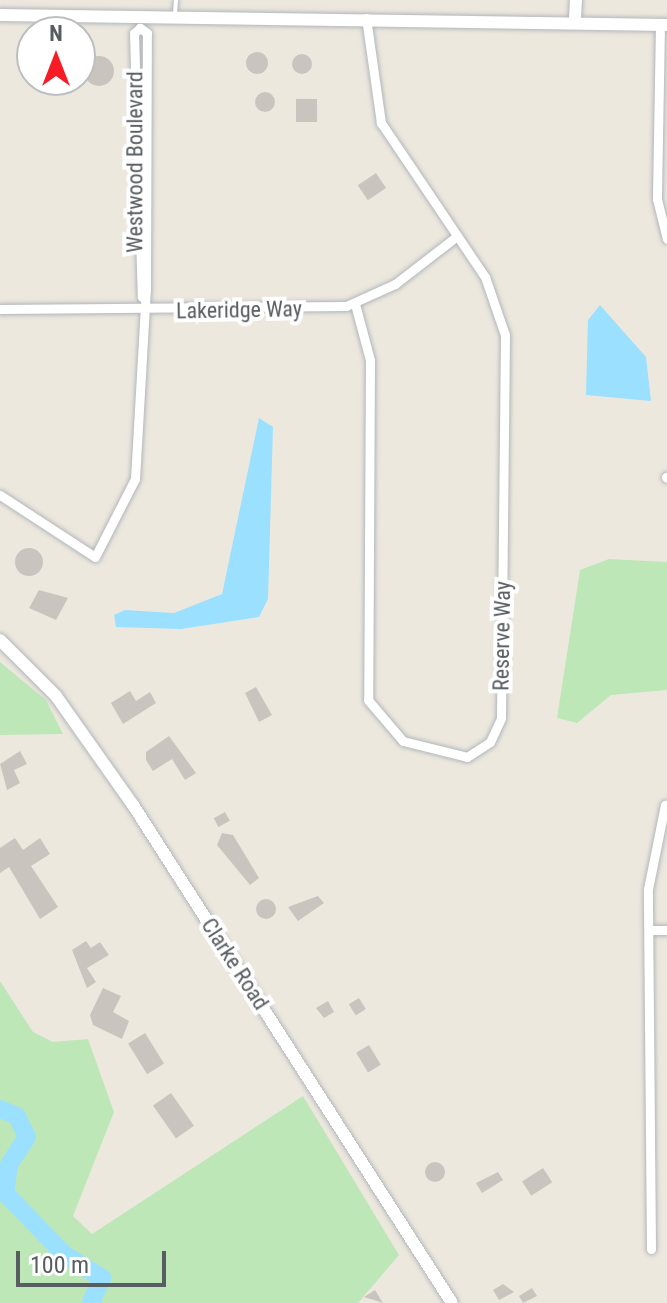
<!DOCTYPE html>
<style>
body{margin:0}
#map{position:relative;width:667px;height:1303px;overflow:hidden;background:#ede8de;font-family:"Roboto Condensed",sans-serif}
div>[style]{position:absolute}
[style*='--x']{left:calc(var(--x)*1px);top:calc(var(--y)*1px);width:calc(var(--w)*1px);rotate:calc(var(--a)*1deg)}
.green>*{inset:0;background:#bee7b8}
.water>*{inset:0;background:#9ce0ff}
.river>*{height:18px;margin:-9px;padding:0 9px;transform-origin:9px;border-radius:9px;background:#9ce0ff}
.building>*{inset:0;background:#c9c5be;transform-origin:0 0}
.round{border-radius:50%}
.roads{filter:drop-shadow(0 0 2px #b2b7bb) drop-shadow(0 0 2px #b2b7bb)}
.lane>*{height:4px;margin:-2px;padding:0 2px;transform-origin:2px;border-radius:2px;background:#fff}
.street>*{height:9px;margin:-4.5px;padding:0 4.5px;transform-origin:4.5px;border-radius:4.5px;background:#fff}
.secondary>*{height:12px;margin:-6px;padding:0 6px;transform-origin:6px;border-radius:6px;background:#fff}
span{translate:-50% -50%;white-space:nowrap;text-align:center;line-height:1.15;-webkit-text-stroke:8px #fff;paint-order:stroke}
.street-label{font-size:22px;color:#585d61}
.north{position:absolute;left:16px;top:16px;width:80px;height:80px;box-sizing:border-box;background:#fff;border:2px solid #bcbec0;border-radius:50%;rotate:0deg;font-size:22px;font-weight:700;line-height:32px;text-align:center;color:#585d61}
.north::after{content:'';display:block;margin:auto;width:28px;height:36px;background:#f61b25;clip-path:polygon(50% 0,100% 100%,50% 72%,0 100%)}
.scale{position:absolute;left:16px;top:1251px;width:150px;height:36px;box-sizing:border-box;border:4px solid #585d61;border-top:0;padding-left:10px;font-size:24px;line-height:28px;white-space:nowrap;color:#585d61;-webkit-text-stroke:6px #fff;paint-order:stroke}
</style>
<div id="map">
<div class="green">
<i style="clip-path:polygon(609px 559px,667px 562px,667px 690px,611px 695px,577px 723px,557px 718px,580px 570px)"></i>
<i style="clip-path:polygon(0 662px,46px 700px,63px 734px,0 735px)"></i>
<i style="clip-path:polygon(0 981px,33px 1032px,53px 1042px,88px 1039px,114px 1112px,73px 1216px,92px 1234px,303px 1096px,399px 1255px,358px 1303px,0 1303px)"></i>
</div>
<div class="water">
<i style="clip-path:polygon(600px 305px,646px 357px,651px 401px,586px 395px,588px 320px)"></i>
<i style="clip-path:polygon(259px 418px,273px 427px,268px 599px,259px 617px,181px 629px,116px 627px,114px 615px,125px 610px,174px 613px,222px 594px)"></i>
</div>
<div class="river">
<i style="--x:0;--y:1109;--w:18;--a:22"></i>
<i style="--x:17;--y:1116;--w:23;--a:65"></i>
<i style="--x:27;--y:1137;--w:33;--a:123"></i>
<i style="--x:9;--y:1165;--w:28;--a:98"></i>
<i style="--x:5;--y:1193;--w:86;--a:45.9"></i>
<i style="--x:65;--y:1255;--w:44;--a:31.9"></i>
<i style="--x:102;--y:1278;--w:27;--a:114"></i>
</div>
<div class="building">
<i class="round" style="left:246px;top:52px;width:22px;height:22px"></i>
<i class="round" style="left:292px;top:54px;width:20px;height:20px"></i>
<i class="round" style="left:84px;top:56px;width:30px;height:30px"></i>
<i class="round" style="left:255px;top:92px;width:20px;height:20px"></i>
<i style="left:296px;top:99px;width:21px;height:23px"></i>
<i style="left:376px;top:173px;width:18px;height:22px;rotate:56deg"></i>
<i class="round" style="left:15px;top:548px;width:28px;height:28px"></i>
<i style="clip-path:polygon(39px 590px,68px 598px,56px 620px,29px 608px)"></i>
<i style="clip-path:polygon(256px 687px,272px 715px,259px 722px,245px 693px)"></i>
<i style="clip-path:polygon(130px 691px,136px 701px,150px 692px,156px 703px,123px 724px,111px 703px)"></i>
<i style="clip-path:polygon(169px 736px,196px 773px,185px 780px,172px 759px,153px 771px,146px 760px,146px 752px)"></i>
<i style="clip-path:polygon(20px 751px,27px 764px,14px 770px,20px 783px,7px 790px,0 764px)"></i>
<i style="left:225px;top:812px;width:10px;height:13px;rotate:61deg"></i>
<i style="clip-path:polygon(222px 833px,233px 835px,259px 878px,250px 885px,217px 845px)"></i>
<i style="clip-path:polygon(15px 838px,23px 850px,40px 838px,50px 854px,31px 866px,58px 907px,40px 919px,9px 867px,0 873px,0 848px)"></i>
<i style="clip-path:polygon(318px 896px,324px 903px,298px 921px,288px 907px)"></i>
<i class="round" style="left:256px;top:899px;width:20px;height:20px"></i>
<i style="clip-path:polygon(86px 941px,91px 948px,100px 942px,109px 955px,87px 968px,96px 982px,87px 988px,72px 950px)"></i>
<i style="clip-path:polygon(103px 988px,121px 996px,113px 1012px,129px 1021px,122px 1039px,93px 1025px,90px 1015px)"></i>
<i style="left:359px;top:998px;width:13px;height:12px;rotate:58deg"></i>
<i style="clip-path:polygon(328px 1001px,334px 1012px,324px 1018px,316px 1008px)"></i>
<i style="left:145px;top:1033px;width:36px;height:20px;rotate:58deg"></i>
<i style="left:369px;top:1045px;width:23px;height:15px;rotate:59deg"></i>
<i style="left:171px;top:1093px;width:40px;height:22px;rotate:55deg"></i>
<i class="round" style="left:425px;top:1162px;width:20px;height:20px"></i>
<i style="left:543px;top:1168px;width:17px;height:25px;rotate:57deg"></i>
<i style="clip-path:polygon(498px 1172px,503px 1180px,482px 1193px,476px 1183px)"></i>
<i style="clip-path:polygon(503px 1284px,514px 1292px,499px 1300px,493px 1290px)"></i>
<i style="clip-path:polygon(532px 1288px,537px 1296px,523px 1303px,519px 1296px)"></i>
<i style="clip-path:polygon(375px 1290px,383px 1303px,364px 1297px)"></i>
</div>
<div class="roads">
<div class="lane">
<i style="--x:175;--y:14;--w:14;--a:-86"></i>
</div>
<div class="street">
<i style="--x:660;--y:24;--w:175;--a:91"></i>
<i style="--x:657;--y:199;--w:41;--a:76"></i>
<i style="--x:355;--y:304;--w:58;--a:75"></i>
<i style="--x:370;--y:360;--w:340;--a:90.3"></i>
<i style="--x:368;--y:700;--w:54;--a:49.5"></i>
<i style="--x:403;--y:741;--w:66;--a:14"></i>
<i style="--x:467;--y:757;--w:27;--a:-33"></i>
<i style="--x:490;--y:742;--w:26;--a:-65"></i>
<i style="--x:501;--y:718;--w:383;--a:-89.4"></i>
<i style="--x:505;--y:335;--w:61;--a:-109"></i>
<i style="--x:485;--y:277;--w:186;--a:-124"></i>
<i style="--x:381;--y:123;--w:106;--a:-98.1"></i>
<i style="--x:0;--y:309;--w:346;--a:-0.5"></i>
<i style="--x:346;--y:306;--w:54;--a:-24.2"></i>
<i style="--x:395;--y:284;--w:78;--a:-37.7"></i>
<i style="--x:666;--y:477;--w:1;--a:45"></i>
<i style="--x:0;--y:495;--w:113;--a:33.1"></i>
<i style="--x:95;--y:557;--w:88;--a:-62.9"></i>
<i style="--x:135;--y:479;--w:189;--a:-86.7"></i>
<i style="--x:146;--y:290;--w:257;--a:-89.8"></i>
<i style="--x:147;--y:33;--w:9;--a:-144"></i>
<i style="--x:140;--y:28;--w:8;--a:140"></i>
<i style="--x:134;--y:33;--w:264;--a:88.3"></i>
<i style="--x:649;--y:930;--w:18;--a:0"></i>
<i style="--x:651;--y:1249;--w:360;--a:-90.5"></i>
<i style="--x:648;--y:889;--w:86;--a:-78.6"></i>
</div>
<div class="secondary">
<i style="--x:0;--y:15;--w:667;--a:0.86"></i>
<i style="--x:575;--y:18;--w:18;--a:-87"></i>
<i style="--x:0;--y:640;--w:79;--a:45"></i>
<i style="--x:56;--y:696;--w:133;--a:54.8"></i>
<i style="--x:133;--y:805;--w:591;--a:57.36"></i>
</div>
</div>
<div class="street-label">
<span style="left:135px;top:162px;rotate:-90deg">Westwood Boulevard</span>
<span style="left:239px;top:310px;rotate:-1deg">Lakeridge Way</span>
<span style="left:502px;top:636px;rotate:-89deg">Reserve Way</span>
<span style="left:235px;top:964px;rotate:57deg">Clarke Road</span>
</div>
<div class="north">N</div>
<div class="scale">100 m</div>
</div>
